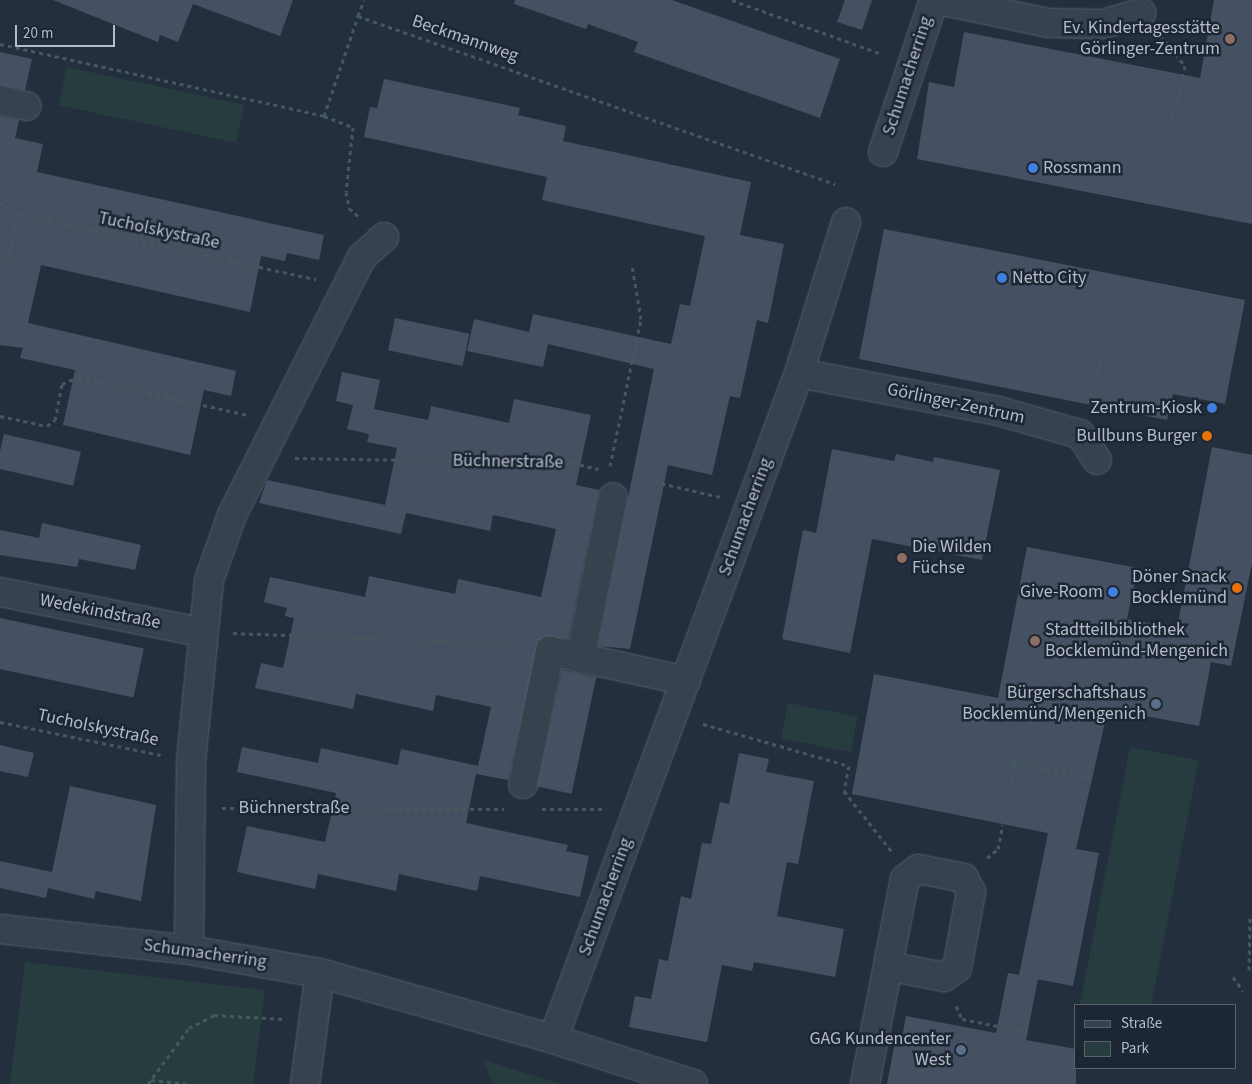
<!DOCTYPE html>
<meta charset="utf-8">
<style>
body{margin:0}
#map{position:relative;width:1252px;height:1084px;overflow:hidden;background:#242f3e;font-family:"Source Sans 3",sans-serif}
div>[style]{position:absolute}
[style*='--x']{left:calc(var(--x)*1px);top:calc(var(--y)*1px);width:calc(var(--w)*1px);rotate:calc(var(--a)*1deg)}
.green>*{inset:0;background:#263c3f;transform-origin:0 0}
.building>*{inset:0;background:#455162;transform-origin:0 0}
.path>*{height:3px;margin-top:-1.5px;transform-origin:0;background:repeating-linear-gradient(90deg,#44595c 0 4px,transparent 0 8px)}
.roads{filter:drop-shadow(0 0 1px #565f6c) drop-shadow(0 0 1px #565f6c)}
.minor>*{height:28px;margin:-14px;padding:0 14px;transform-origin:14px;border-radius:14px;background:#38414e}
.dots>*{width:14px;height:14px;translate:-50% -50%;box-sizing:border-box;border:2px solid #1d2633;border-radius:50%}
span{translate:-50% -50%;white-space:nowrap;text-align:center;line-height:1.15;-webkit-text-stroke:5px #1d2633;paint-order:stroke}
.poi-label{font-size:18px;color:#b4bcc9}
.right{translate:-100% -50%;text-align:right}
.left{translate:0 -50%;text-align:left}
.street-label{font-size:18px;color:#b4bcc9}
.legend{position:absolute;left:1074px;top:1004px;width:162px;height:65px;box-sizing:border-box;background:#1d2633;border:1px solid #59626f;margin:0;padding:6px 9px;list-style:none;font-size:15px;color:#b4bcc9}
.legend li{display:flex;align-items:center;gap:10px;height:25px}
.legend b{width:25px;border:1px solid #59626f}
.scale{position:absolute;left:15px;top:25px;width:100px;height:22px;box-sizing:border-box;border:2px solid #b4bcc9;border-top:0;padding-left:6px;font-size:15px;line-height:18px;white-space:nowrap;color:#b4bcc9;-webkit-text-stroke:4px #1d2633;paint-order:stroke}
</style>
<div id="map">
<div class="green">
<i style="left:67px;top:67px;width:181px;height:39px;rotate:12deg"></i>
<i style="left:788px;top:703px;width:71px;height:36px;rotate:11deg"></i>
<i style="left:1130px;top:747px;width:70px;height:263px;rotate:11deg"></i>
<i style="clip-path:polygon(25px 962px,265px 990px,253px 1084px,10px 1084px)"></i>
<i style="clip-path:polygon(484px 1060px,560px 1084px,492px 1084px)"></i>
</div>
<div class="building">
<i style="clip-path:polygon(53px 0,293px 0,280px 36px,193px 4px,178px 42px,160px 35px,158px 42px)"></i>
<i style="clip-path:polygon(515px 0,672px 0,840px 59px,820px 118px,634px 52px,638px 42px,588px 24px,586px 29px,514px 4px)"></i>
<i style="clip-path:polygon(845px 0,872px 0,862px 30px,837px 22px)"></i>
<i style="clip-path:polygon(1214px 0,1252px 0,1252px 224px,917px 159px,929px 82px,954px 87px,964px 32px,1200px 78px)"></i>
<i style="clip-path:polygon(0 52px,32px 59px,25px 90px,0 85px)"></i>
<i style="clip-path:polygon(384px 79px,520px 108px,518px 115px,566px 126px,563px 141px,751px 182px,740px 235px,784px 244px,768px 323px,757px 320px,740px 398px,730px 396px,712px 475px,668px 465px,630px 649px,598px 646px,654px 369px,548px 344px,543px 367px,467px 351px,474px 319px,529px 332px,533px 314px,671px 344px,680px 304px,690px 306px,705px 236px,542px 200px,547px 177px,364px 137px,370px 107px,377px 108px)"></i>
<i style="clip-path:polygon(0 116px,19px 120px,15px 138px,43px 144px,37px 172px,324px 235px,319px 260px,287px 253px,285px 261px,261px 256px,250px 312px,41px 265px,28px 323px,236px 371px,231px 396px,204px 390px,190px 455px,63px 425px,75px 370px,20px 358px,23px 348px,0 345px)"></i>
<i style="clip-path:polygon(884px 229px,1245px 300px,1225px 404px,1173px 394px,1167px 420px,859px 359px)"></i>
<i style="left:395px;top:318px;width:76px;height:33px;rotate:12deg"></i>
<i style="clip-path:polygon(342px 372px,380px 380px,374px 409px,428px 420px,431px 406px,509px 423px,514px 399px,591px 415px,576px 485px,599px 490px,568px 639px,546px 636px,538px 641px,508px 780px,476px 774px,466px 823px,568px 845px,566px 851px,589px 856px,580px 897px,480px 876px,477px 891px,399px 874px,396px 891px,318px 874px,315px 889px,237px 872px,247px 826px,325px 842px,336px 793px,237px 772px,242px 747px,318px 763px,321px 748px,398px 765px,401px 749px,478px 766px,491px 707px,436px 695px,433px 711px,356px 694px,353px 709px,255px 688px,261px 663px,283px 668px,294px 618px,285px 616px,287px 608px,264px 602px,270px 577px,365px 597px,369px 576px,455px 594px,458px 579px,541px 597px,556px 529px,493px 515px,490px 531px,406px 513px,401px 534px,259px 503px,267px 480px,385px 505px,397px 448px,367px 442px,369px 434px,347px 429px,353px 405px,336px 401px)"></i>
<i style="left:4px;top:434px;width:79px;height:35px;rotate:13deg"></i>
<i style="clip-path:polygon(1212px 447px,1252px 455px,1252px 563px,1231px 666px,1211px 662px,1199px 726px,1108px 709px,1076px 849px,1099px 853px,1073px 986px,1021px 976px,1038px 979px,1026px 1040px,1076px 1049px,1076px 1084px,887px 1084px,896px 1037px,902px 1038px,906px 1016px,996px 1033px,1008px 973px,1019px 975px,1048px 833px,852px 794px,874px 674px,998px 698px,1027px 547px,1138px 568px,1127px 619px,1177px 628px)"></i>
<i style="clip-path:polygon(832px 449px,894px 461px,896px 454px,933px 462px,934px 457px,1000px 470px,982px 560px,872px 539px,850px 653px,782px 639px,803px 530px,816px 533px)"></i>
<i style="clip-path:polygon(42px 523px,141px 545px,135px 570px,79px 559px,77px 567px,0 555px,0 530px,39px 538px)"></i>
<i style="left:0;top:618px;width:147px;height:50px;rotate:12deg"></i>
<i style="left:562px;top:670px;width:35px;height:119px;rotate:12deg"></i>
<i style="clip-path:polygon(0 745px,34px 753px,28px 777px,0 771px)"></i>
<i style="clip-path:polygon(739px 753px,769px 759px,766px 772px,814px 781px,798px 864px,787px 862px,777px 916px,844px 929px,835px 977px,754px 962px,752px 971px,722px 965px,707px 1042px,629px 1027px,635px 996px,651px 999px,659px 959px,668px 961px,681px 896px,691px 899px,702px 843px,711px 844px,720px 802px,729px 804px)"></i>
<i style="clip-path:polygon(70px 786px,156px 805px,141px 901px,96px 891px,94px 899px,48px 888px,46px 898px,0 888px,0 861px,52px 872px)"></i>
</div>
<div class="path">
<i style="--x:732;--y:0;--w:159;--a:19.8"></i>
<i style="--x:358;--y:16;--w:17;--a:-69"></i>
<i style="--x:1160;--y:35;--w:40;--a:51"></i>
<i style="--x:1185;--y:66;--w:40;--a:102"></i>
<i style="--x:1177;--y:105;--w:26;--a:121"></i>
<i style="--x:0;--y:44;--w:332;--a:12.5"></i>
<i style="--x:324;--y:116;--w:106;--a:-71.2"></i>
<i style="--x:358;--y:16;--w:506;--a:19.4"></i>
<i style="--x:324;--y:116;--w:31;--a:21"></i>
<i style="--x:353;--y:127;--w:65;--a:96.1"></i>
<i style="--x:346;--y:192;--w:16;--a:79"></i>
<i style="--x:349;--y:208;--w:13;--a:42"></i>
<i style="--x:0;--y:202;--w:21;--a:35"></i>
<i style="--x:0;--y:258;--w:8;--a:14"></i>
<i style="--x:8;--y:260;--w:47;--a:-78.9"></i>
<i style="--x:17;--y:214;--w:306;--a:12.3"></i>
<i style="--x:1089;--y:403;--w:54;--a:-74.9"></i>
<i style="--x:0;--y:416;--w:48;--a:12"></i>
<i style="--x:47;--y:426;--w:10;--a:-37"></i>
<i style="--x:55;--y:420;--w:37;--a:-79"></i>
<i style="--x:62;--y:384;--w:17;--a:-24"></i>
<i style="--x:78;--y:377;--w:174;--a:12.6"></i>
<i style="--x:295;--y:458;--w:277;--a:1"></i>
<i style="--x:572;--y:463;--w:27;--a:13"></i>
<i style="--x:610;--y:466;--w:150;--a:-78.1"></i>
<i style="--x:641;--y:319;--w:55;--a:-99.5"></i>
<i style="--x:638;--y:478;--w:84;--a:13"></i>
<i style="--x:233;--y:633;--w:286;--a:2.2"></i>
<i style="--x:0;--y:722;--w:164;--a:11.6"></i>
<i style="--x:703;--y:724;--w:152;--a:16"></i>
<i style="--x:849;--y:766;--w:25;--a:101"></i>
<i style="--x:844;--y:791;--w:78;--a:51.8"></i>
<i style="--x:1003;--y:759;--w:13;--a:18"></i>
<i style="--x:1011;--y:783;--w:20;--a:-79"></i>
<i style="--x:1015;--y:763;--w:78;--a:11"></i>
<i style="--x:222;--y:808;--w:282;--a:0.2"></i>
<i style="--x:542;--y:809;--w:64;--a:0"></i>
<i style="--x:987;--y:858;--w:14;--a:-39"></i>
<i style="--x:998;--y:849;--w:25;--a:-79"></i>
<i style="--x:1249;--y:970;--w:54;--a:-88.9"></i>
<i style="--x:1233;--y:977;--w:17;--a:54"></i>
<i style="--x:956;--y:1006;--w:14;--a:65"></i>
<i style="--x:962;--y:1019;--w:67;--a:11.1"></i>
<i style="--x:151;--y:1080;--w:37;--a:6"></i>
<i style="--x:148;--y:1084;--w:69;--a:-53.8"></i>
<i style="--x:189;--y:1028;--w:28;--a:-27"></i>
<i style="--x:214;--y:1015;--w:69;--a:3.3"></i>
</div>
<div class="roads">
<div class="minor">
<i style="--x:939;--y:0;--w:111;--a:11.9"></i>
<i style="--x:1048;--y:23;--w:55;--a:1"></i>
<i style="--x:1103;--y:24;--w:40;--a:-16"></i>
<i style="--x:0;--y:100;--w:27;--a:13"></i>
<i style="--x:883;--y:152;--w:160;--a:-71.5"></i>
<i style="--x:799;--y:373;--w:203;--a:10.8"></i>
<i style="--x:998;--y:411;--w:85;--a:15.7"></i>
<i style="--x:1080;--y:434;--w:31;--a:57"></i>
<i style="--x:0;--y:592;--w:204;--a:11.3"></i>
<i style="--x:580;--y:658;--w:164;--a:-78.4"></i>
<i style="--x:523;--y:784;--w:136;--a:-78.5"></i>
<i style="--x:550;--y:651;--w:139;--a:12.4"></i>
<i style="--x:0;--y:929;--w:190;--a:6.3"></i>
<i style="--x:189;--y:950;--w:133;--a:10"></i>
<i style="--x:320;--y:973;--w:242;--a:15.8"></i>
<i style="--x:553;--y:1039;--w:147;--a:17.8"></i>
<i style="--x:189;--y:950;--w:189;--a:-89.4"></i>
<i style="--x:191;--y:761;--w:182;--a:-84.3"></i>
<i style="--x:209;--y:580;--w:69;--a:-70.5"></i>
<i style="--x:232;--y:515;--w:289;--a:-63.3"></i>
<i style="--x:362;--y:257;--w:30;--a:-42"></i>
<i style="--x:553;--y:1039;--w:710;--a:-69.73"></i>
<i style="--x:799;--y:373;--w:158;--a:-72.7"></i>
<i style="--x:305;--y:1084;--w:112;--a:-82.3"></i>
<i style="--x:865;--y:1084;--w:209;--a:-79"></i>
<i style="--x:905;--y:879;--w:16;--a:-38"></i>
<i style="--x:918;--y:869;--w:47;--a:11.1"></i>
<i style="--x:964;--y:878;--w:16;--a:63"></i>
<i style="--x:971;--y:892;--w:77;--a:100.4"></i>
<i style="--x:957;--y:968;--w:16;--a:145"></i>
<i style="--x:944;--y:977;--w:57;--a:-168.9"></i>
</div>
</div>
<div class="dots">
<i style="left:1230px;top:39px;background:#8d6e63"></i>
<i style="left:1033px;top:168px;background:#3f7fe0"></i>
<i style="left:1002px;top:278px;background:#3f7fe0"></i>
<i style="left:1212px;top:408px;background:#3f7fe0"></i>
<i style="left:1207px;top:436px;background:#e8710a"></i>
<i style="left:902px;top:558px;background:#8d6e63"></i>
<i style="left:1237px;top:588px;background:#e8710a"></i>
<i style="left:1113px;top:592px;background:#3f7fe0"></i>
<i style="left:1035px;top:641px;background:#8d6e63"></i>
<i style="left:1156px;top:704px;background:#5c6f8a"></i>
<i style="left:961px;top:1050px;background:#5c6f8a"></i>
</div>
<div class="poi-label">
<span class="right" style="left:1220px;top:39px">Ev. Kindertagesstätte<br>Görlinger-Zentrum</span>
<span class="left" style="left:1043px;top:168px">Rossmann</span>
<span class="left" style="left:1012px;top:278px">Netto City</span>
<span class="right" style="left:1202px;top:408px">Zentrum-Kiosk</span>
<span class="right" style="left:1197px;top:436px">Bullbuns Burger</span>
<span class="left" style="left:912px;top:558px">Die Wilden<br>Füchse</span>
<span class="right" style="left:1227px;top:588px">Döner Snack<br>Bocklemünd</span>
<span class="right" style="left:1103px;top:592px">Give-Room</span>
<span class="left" style="left:1045px;top:641px">Stadtteilbibliothek<br>Bocklemünd-Mengenich</span>
<span class="right" style="left:1146px;top:704px">Bürgerschaftshaus<br>Bocklemünd/Mengenich</span>
<span class="right" style="left:951px;top:1050px">GAG Kundencenter<br>West</span>
</div>
<div class="street-label">
<span style="left:465px;top:39px;rotate:19deg">Beckmannweg</span>
<span style="left:908px;top:76px;rotate:-72deg">Schumacherring</span>
<span style="left:159px;top:231px;rotate:12deg">Tucholskystraße</span>
<span style="left:956px;top:404px;rotate:12deg">Görlinger-Zentrum</span>
<span style="left:508px;top:462px;rotate:1deg">Büchnerstraße</span>
<span style="left:746px;top:517px;rotate:-70deg">Schumacherring</span>
<span style="left:100px;top:612px;rotate:11deg">Wedekindstraße</span>
<span style="left:98px;top:728px;rotate:12deg">Tucholskystraße</span>
<span style="left:294px;top:808px">Büchnerstraße</span>
<span style="left:606px;top:897px;rotate:-70deg">Schumacherring</span>
<span style="left:205px;top:954px;rotate:8deg">Schumacherring</span>
</div>
<ul class="legend">
<li><b style="height:6px;background:#38414e"></b>Straße</li>
<li><b style="height:14px;background:#263c3f"></b>Park</li>
</ul>
<div class="scale">20 m</div>
</div>
